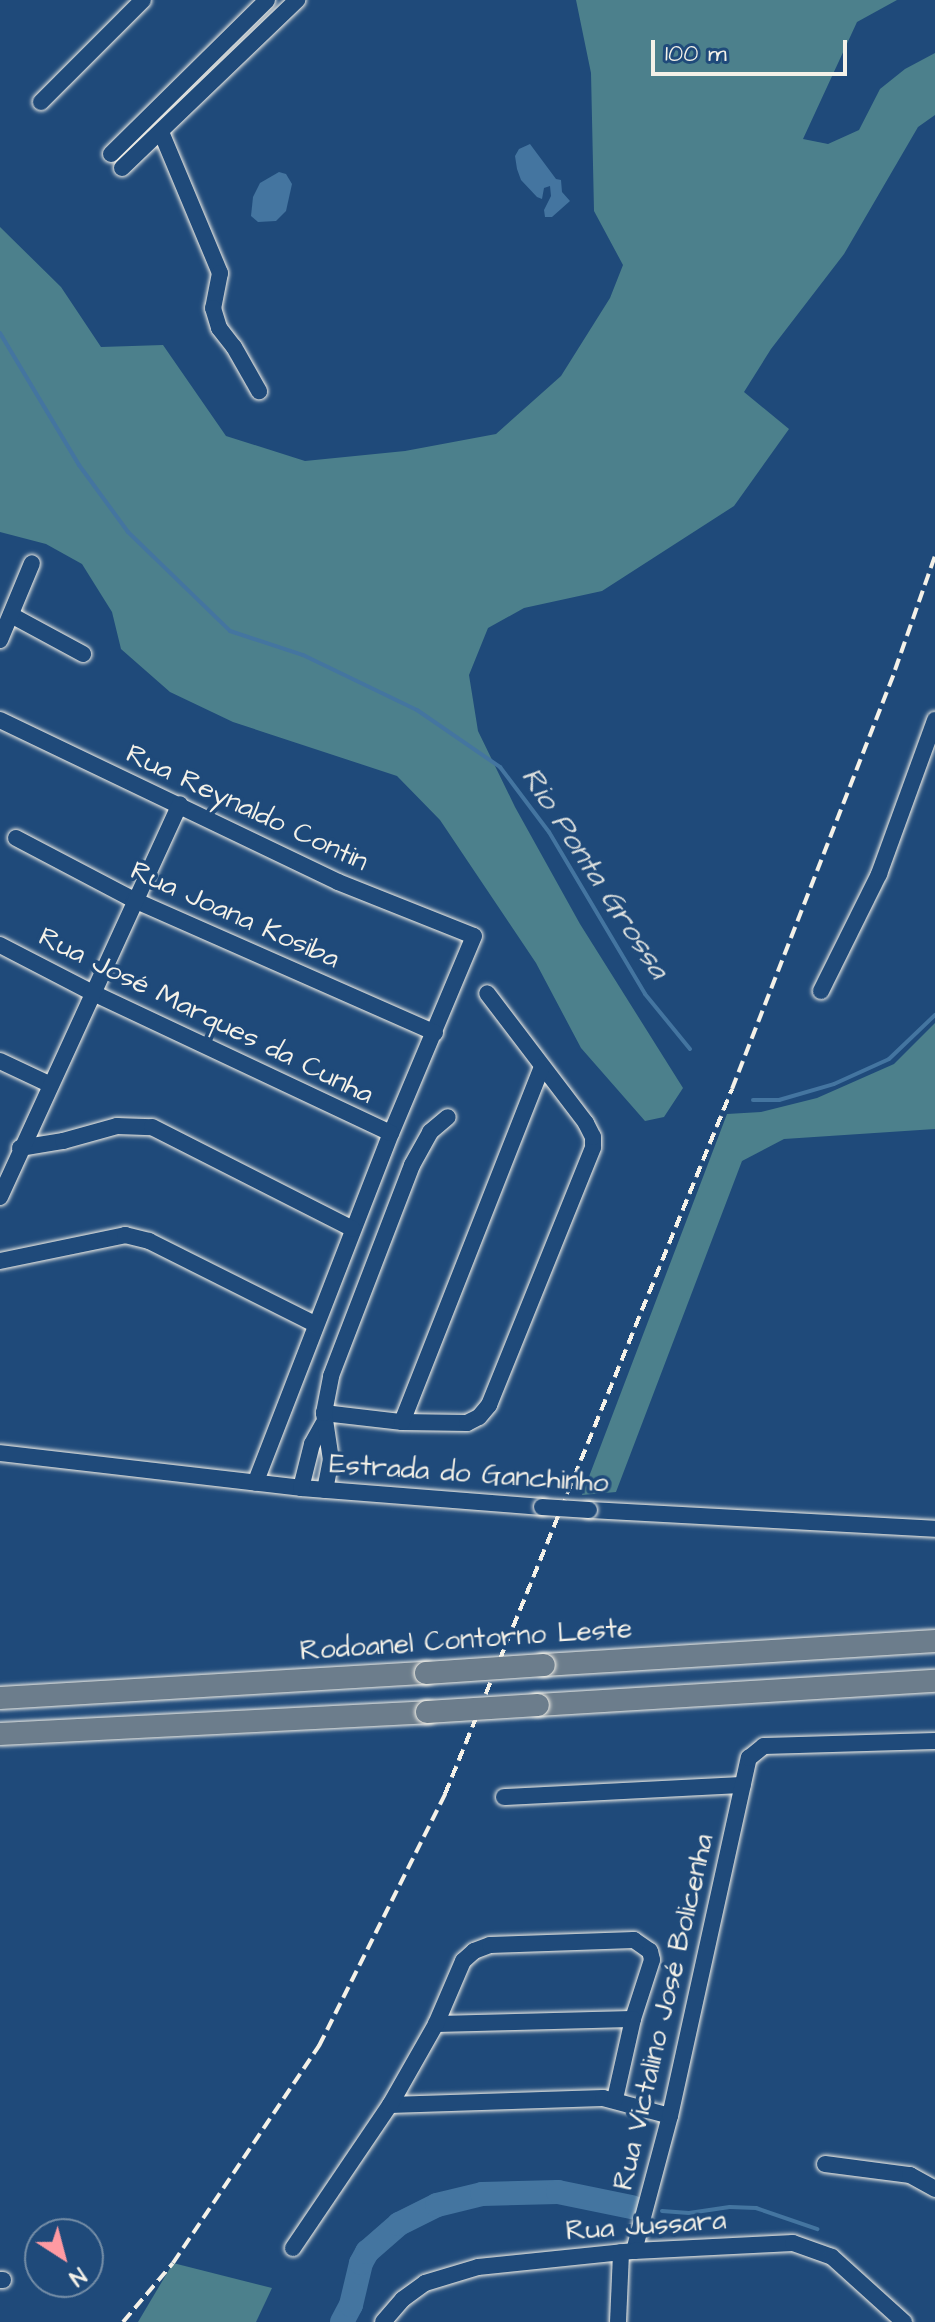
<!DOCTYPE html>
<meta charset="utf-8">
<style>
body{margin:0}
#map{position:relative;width:935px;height:2322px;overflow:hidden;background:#1f4a7a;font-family:"Architects Daughter",sans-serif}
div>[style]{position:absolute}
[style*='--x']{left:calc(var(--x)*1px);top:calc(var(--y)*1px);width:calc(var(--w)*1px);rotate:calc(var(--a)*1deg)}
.green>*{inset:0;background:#4c808c}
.water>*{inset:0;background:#4475a0}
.stream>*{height:4px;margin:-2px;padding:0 2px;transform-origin:2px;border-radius:2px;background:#4475a0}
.river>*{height:24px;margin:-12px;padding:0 12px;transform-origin:12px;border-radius:12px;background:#4475a0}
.roads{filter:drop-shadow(0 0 2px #f4f1e8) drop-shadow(0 0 2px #f4f1e8)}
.minor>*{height:16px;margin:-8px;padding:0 8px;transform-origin:8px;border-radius:8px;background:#1f4a7a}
.highway>*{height:22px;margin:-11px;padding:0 11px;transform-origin:11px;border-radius:11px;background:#6c7d8c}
.rail>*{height:4px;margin-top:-2px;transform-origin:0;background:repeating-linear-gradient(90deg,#f4f1e8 0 12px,transparent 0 18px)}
.bridges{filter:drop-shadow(0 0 2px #f4f1e8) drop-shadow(0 0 2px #f4f1e8)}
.minor-bridge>*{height:16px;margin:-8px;padding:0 8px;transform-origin:8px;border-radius:8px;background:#1f4a7a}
.highway-bridge>*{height:22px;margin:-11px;padding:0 11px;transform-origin:11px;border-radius:11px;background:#6c7d8c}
span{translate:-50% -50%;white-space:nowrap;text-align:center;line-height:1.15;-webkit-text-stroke:7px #1f4a7a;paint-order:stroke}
.street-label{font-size:28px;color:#f4f1e8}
.water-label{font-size:30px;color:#dadedd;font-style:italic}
.north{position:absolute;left:24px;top:2218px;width:80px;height:80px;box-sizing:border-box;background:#1f4a7a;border:2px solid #748da6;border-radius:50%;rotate:144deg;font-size:22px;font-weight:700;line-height:32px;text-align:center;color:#f4f1e8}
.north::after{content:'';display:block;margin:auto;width:28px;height:36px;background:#ff9aa2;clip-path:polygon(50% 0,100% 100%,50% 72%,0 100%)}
.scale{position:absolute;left:651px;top:40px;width:196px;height:36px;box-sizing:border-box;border:4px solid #f4f1e8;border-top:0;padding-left:10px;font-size:24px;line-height:28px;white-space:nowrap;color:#f4f1e8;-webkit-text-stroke:6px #1f4a7a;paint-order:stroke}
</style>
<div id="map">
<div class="green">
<i style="clip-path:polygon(576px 0,897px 0,857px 22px,803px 139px,828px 144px,859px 130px,880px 89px,905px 69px,935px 53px,935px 115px,918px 127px,844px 254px,771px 349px,744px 392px,789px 429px,734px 506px,602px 591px,524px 608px,488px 628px,469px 675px,478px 731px,515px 807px,580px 924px,683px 1088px,664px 1117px,645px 1121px,581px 1048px,536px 963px,440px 820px,397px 776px,233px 722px,170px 692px,121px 649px,112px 612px,82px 564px,46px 544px,0 532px,0 227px,61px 287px,101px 347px,163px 345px,226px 436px,305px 461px,405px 451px,496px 434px,561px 376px,610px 298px,623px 265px,594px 211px,591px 73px)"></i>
<i style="clip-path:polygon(935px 1023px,935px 1129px,784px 1139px,742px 1161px,616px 1492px,582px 1495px,727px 1114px,761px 1112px,817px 1098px,894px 1064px)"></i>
<i style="clip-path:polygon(173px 2263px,272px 2288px,256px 2322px,138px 2322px)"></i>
</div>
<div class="water">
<i style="clip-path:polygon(530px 144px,556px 179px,561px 180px,562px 192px,570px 201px,552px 217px,545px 217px,544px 210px,551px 196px,550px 186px,544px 188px,542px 199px,537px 197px,521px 180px,517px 169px,515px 156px,519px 149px)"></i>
<i style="clip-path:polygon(279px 172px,286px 174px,292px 184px,286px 211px,276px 221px,258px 222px,251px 216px,253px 197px,260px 183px)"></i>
</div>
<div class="stream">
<i style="--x:0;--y:333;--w:154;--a:59.1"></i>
<i style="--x:79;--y:465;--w:83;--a:53.8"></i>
<i style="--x:128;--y:532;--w:142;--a:44.1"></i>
<i style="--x:230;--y:631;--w:77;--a:18.2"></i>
<i style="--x:303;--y:655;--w:127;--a:25.8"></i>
<i style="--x:417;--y:710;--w:101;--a:34.5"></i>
<i style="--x:500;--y:767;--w:81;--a:53"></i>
<i style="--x:549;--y:832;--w:188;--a:59.3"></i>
<i style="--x:645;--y:994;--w:71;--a:50.7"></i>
<i style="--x:753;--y:1100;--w:26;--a:0"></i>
<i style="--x:779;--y:1100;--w:57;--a:-16.2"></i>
<i style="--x:834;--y:1084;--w:60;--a:-24.4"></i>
<i style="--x:889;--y:1059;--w:64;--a:-43.7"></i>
<i style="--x:662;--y:2211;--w:27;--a:4"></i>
<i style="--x:689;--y:2213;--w:41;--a:-8.3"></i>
<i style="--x:730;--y:2207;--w:26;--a:2"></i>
<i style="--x:756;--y:2208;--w:65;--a:19"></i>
</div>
<div class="river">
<i style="--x:342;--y:2322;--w:19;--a:-62"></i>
<i style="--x:351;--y:2305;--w:43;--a:-76.6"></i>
<i style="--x:361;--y:2263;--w:13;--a:-61"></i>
<i style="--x:367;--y:2252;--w:43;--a:-41.2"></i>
<i style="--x:399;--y:2224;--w:42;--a:-26.6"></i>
<i style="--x:437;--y:2205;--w:46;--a:-13.7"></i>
<i style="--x:482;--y:2194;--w:76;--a:-1.5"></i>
<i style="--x:558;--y:2192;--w:76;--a:11.5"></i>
</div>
<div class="roads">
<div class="minor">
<i style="--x:41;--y:102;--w:144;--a:-45"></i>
<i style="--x:161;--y:132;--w:153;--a:67.3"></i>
<i style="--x:220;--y:273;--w:36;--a:101"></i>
<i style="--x:213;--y:308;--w:21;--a:73"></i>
<i style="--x:219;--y:328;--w:24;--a:52"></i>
<i style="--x:234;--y:347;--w:51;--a:60.4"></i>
<i style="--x:111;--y:154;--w:219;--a:-44.6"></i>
<i style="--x:122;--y:168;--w:243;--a:-43.8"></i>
<i style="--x:11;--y:615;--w:82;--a:28.4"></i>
<i style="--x:0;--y:640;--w:83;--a:-67.4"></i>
<i style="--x:0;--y:720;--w:375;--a:25.6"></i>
<i style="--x:338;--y:882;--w:146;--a:21.7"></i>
<i style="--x:474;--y:936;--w:214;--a:112.8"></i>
<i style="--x:391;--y:1133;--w:375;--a:111.2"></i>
<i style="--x:16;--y:838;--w:133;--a:27.7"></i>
<i style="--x:134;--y:900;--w:329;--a:23.8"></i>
<i style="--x:0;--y:945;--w:102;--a:27.3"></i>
<i style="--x:91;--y:992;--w:331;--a:25.2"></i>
<i style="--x:821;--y:991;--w:131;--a:-63.6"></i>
<i style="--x:879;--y:874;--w:164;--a:-70"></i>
<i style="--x:0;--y:1061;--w:54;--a:25.1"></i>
<i style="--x:20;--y:1148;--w:44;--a:-9.2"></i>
<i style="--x:63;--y:1141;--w:56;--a:-15.5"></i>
<i style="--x:117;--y:1126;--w:35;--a:2"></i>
<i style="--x:152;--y:1127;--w:225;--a:26.9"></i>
<i style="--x:0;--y:1197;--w:432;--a:-65.4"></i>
<i style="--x:0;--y:1261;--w:128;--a:-11.7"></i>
<i style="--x:125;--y:1235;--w:25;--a:14"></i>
<i style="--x:149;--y:1241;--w:186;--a:26.6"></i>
<i style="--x:324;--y:1413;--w:79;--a:6.6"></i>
<i style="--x:402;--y:1422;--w:65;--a:0.9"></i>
<i style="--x:467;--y:1423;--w:13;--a:-27"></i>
<i style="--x:479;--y:1417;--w:16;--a:-50"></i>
<i style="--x:489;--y:1405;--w:278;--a:-68"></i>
<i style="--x:593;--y:1147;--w:10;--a:-90"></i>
<i style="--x:593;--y:1137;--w:16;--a:-117"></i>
<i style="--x:586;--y:1123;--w:163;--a:-127.3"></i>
<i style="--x:402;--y:1422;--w:382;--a:-68.5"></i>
<i style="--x:0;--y:1453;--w:303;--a:6.6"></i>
<i style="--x:301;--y:1488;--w:242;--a:4.5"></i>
<i style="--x:301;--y:1488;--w:45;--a:-76"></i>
<i style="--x:312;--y:1444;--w:23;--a:-61"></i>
<i style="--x:325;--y:1490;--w:31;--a:-79"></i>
<i style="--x:331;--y:1460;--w:48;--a:-98.5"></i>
<i style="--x:324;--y:1413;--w:38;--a:-79"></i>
<i style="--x:331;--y:1376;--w:226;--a:-69"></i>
<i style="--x:412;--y:1165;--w:38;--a:-61"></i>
<i style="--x:430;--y:1132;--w:23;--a:-40"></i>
<i style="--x:589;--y:1510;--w:347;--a:3.1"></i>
<i style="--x:504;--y:1797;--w:239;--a:-2.9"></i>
<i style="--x:436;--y:2024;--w:197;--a:-1.5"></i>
<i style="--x:390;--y:2105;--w:213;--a:-1.9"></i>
<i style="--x:603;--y:2098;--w:69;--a:15"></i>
<i style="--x:825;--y:2164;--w:86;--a:7.4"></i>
<i style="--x:910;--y:2175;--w:29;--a:29"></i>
<i style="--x:293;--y:2248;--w:173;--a:-55.9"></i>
<i style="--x:390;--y:2105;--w:93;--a:-60.4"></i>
<i style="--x:436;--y:2024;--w:69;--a:-66.8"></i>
<i style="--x:463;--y:1961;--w:15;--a:-42"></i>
<i style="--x:474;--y:1951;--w:17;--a:-21"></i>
<i style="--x:490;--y:1945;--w:144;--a:-2"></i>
<i style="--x:634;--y:1940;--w:19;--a:35"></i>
<i style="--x:650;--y:1951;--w:9;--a:77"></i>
<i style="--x:652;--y:1960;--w:62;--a:107.9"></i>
<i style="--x:633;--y:2019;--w:82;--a:102.7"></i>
<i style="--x:634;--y:2251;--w:140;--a:-75.1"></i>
<i style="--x:670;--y:2116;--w:367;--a:-77.6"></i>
<i style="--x:749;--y:1758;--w:19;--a:-39"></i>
<i style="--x:764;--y:1746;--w:171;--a:-1.7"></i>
<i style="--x:0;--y:2280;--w:3;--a:0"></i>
<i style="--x:383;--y:2322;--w:30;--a:-49"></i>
<i style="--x:403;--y:2299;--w:27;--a:-36"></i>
<i style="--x:425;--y:2283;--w:55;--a:-16.8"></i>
<i style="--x:478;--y:2267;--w:157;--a:-5.9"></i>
<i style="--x:634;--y:2251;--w:159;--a:-2.9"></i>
<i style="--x:793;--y:2243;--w:41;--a:19.7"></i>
<i style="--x:832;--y:2257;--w:97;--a:42.1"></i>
<i style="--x:618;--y:2322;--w:70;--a:-87.5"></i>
</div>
<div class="highway">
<i style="--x:544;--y:1665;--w:392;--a:-3.5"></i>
<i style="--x:0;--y:1698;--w:427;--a:-3.4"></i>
<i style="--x:538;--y:1705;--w:398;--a:-3.5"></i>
<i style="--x:0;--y:1734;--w:428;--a:-2.9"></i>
</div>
</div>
<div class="rail">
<i style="--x:123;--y:2322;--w:77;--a:-49.7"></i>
<i style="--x:173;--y:2263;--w:262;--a:-56.1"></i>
<i style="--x:319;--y:2046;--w:282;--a:-63.4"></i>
<i style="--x:445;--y:1794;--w:761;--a:-67.85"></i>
<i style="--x:732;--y:1089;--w:450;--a:-68.7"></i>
<i style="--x:895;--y:670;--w:121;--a:-70.7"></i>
</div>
<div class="bridges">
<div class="minor-bridge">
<i style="--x:542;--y:1507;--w:47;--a:3.7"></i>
</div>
<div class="highway-bridge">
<i style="--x:426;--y:1673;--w:118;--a:-3.9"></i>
<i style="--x:427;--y:1712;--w:111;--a:-3.6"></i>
</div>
</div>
<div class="street-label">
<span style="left:247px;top:808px;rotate:25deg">Rua Reynaldo Contin</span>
<span style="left:235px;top:915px;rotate:24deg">Rua Joana Kosiba</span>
<span style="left:206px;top:1016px;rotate:26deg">Rua José Marques da Cunha</span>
<span style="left:469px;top:1474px;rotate:4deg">Estrada do Ganchinho</span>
<span style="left:466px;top:1640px;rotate:-4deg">Rodoanel Contorno Leste</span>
<span style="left:664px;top:2012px;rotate:-77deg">Rua Victalino José Bolicenha</span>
<span style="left:646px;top:2226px;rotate:-4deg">Rua Jussara</span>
</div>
<div class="water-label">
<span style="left:595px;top:873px;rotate:57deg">Rio Ponta Grossa</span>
</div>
<div class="north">N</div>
<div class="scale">100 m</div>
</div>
